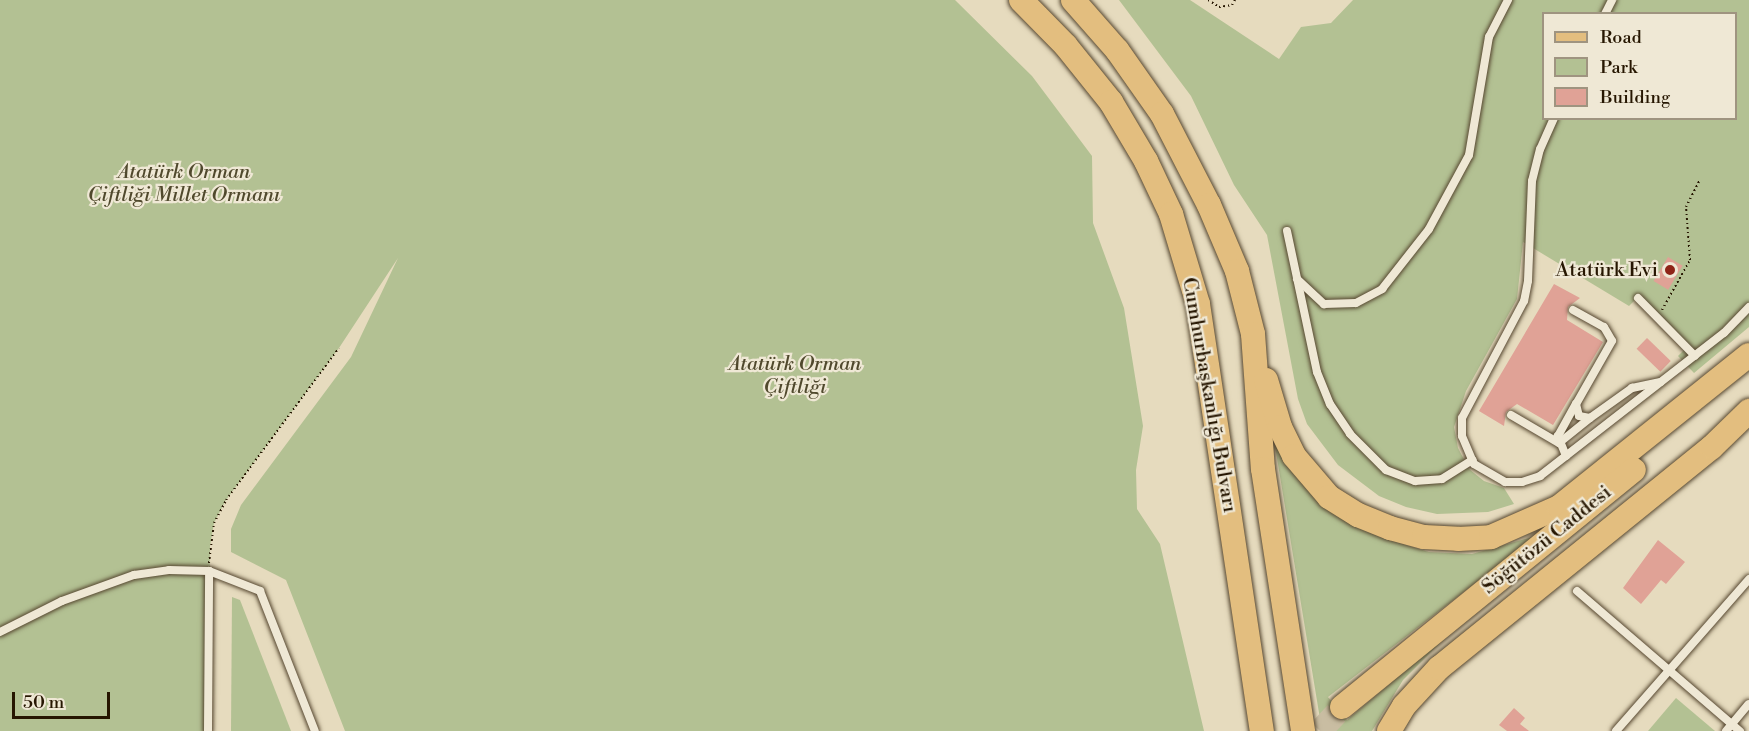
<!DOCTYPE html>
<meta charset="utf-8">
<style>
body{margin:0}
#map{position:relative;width:1749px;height:731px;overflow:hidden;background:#e6dbbe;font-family:"Libre Bodoni",serif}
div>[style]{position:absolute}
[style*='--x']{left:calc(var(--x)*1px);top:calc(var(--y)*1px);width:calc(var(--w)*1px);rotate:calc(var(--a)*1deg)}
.green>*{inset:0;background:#b3c193}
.building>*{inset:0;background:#e0a296;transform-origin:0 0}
.primary-tunnel>*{height:24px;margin-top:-12px;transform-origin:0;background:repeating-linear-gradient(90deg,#c9bda2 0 24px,transparent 0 36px)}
.path>*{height:2px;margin-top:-1px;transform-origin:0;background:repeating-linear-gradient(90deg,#261601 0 1.5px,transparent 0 4.5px)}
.roads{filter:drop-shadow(0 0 2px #564730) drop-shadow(0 0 2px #564730)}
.service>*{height:8px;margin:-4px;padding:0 4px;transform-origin:4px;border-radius:4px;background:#efe8d5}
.primary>*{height:24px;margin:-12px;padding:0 12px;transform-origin:12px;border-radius:12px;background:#e3be7f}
.dots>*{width:16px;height:16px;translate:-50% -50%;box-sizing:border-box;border:3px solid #efe8d5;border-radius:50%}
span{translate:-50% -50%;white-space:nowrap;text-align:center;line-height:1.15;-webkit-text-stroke:4.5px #efe8d5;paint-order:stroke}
.park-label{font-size:20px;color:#50492d;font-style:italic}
.poi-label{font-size:20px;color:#261601}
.right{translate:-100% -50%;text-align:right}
.street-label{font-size:20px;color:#261601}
.legend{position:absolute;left:1542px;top:12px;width:195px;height:108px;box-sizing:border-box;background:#efe8d5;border:2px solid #9f9480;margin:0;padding:8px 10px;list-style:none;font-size:18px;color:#261601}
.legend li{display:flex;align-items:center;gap:12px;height:30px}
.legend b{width:30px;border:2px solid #9f9480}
.scale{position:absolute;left:12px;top:692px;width:98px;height:27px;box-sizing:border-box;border:3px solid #261601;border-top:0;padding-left:8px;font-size:18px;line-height:21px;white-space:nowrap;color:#261601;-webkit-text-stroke:4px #efe8d5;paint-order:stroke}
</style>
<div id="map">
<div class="green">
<i style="clip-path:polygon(0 0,955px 0,1032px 76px,1092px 156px,1093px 223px,1124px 308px,1143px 426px,1136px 470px,1137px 509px,1160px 544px,1204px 731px,345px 731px,286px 580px,231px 552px,231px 529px,241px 505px,351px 357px,398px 258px,339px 348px,226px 500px,214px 523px,210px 546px,208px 731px,0 731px)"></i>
<i style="clip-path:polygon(evenodd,1119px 0,1190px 0,1279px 59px,1301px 27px,1331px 23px,1353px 0,1749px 0,1749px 327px,1694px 373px,1678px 356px,1686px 348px,1637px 298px,1629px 306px,1523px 242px,1517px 299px,1466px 391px,1454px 427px,1458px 448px,1469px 469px,1484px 481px,1504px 488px,1514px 504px,1488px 512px,1437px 514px,1406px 507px,1379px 496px,1338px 465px,1307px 424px,1298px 399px,1267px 235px,1234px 185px,1191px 96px,1119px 0,1544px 14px,1736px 14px,1736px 118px,1544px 118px,1544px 14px)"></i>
<i style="clip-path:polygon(1275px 446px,1335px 515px,1380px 537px,1429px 552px,1472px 554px,1536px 536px,1328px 697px,1347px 720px,1450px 633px,1403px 680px,1372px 731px,1322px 731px)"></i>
<i style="clip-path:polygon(232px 597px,240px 600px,291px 731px,231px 731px)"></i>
<i style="clip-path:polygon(1676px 698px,1715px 731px,1648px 731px)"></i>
</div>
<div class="building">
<i style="left:1668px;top:257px;width:17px;height:28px;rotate:31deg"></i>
<i style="clip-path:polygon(1554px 284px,1580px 298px,1568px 307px,1567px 320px,1603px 342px,1553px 425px,1517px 404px,1506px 412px,1504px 426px,1479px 411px)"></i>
<i style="left:1647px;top:338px;width:33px;height:15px;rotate:44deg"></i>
<i style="clip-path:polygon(1658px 540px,1685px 562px,1666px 584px,1661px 580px,1641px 604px,1623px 588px)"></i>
<i style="clip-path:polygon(1514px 708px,1525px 718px,1520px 724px,1529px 731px,1507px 731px,1499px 725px)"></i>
</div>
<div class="primary-tunnel">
<i style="--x:1320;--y:731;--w:33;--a:-47"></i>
</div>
<div class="path">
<i style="--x:1208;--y:0;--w:13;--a:32"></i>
<i style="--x:1219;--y:7;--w:13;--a:-9"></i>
<i style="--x:1232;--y:5;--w:6;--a:-59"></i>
<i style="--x:1662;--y:310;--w:57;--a:-60.8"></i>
<i style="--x:1690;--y:260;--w:53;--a:-94.3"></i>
<i style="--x:1686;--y:207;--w:30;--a:-63"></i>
<i style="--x:209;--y:563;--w:40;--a:-82.9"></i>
<i style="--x:214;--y:523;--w:26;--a:-62"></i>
<i style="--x:226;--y:500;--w:189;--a:-53.4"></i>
</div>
<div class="roads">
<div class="service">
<i style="--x:1605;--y:14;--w:16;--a:-63"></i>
<i style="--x:1554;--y:118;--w:34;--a:114"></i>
<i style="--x:1540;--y:149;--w:33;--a:104"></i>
<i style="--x:1532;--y:181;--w:100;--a:92.3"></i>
<i style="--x:1528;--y:281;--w:20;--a:101"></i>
<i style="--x:1524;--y:301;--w:132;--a:117.9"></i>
<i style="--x:1462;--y:418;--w:18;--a:90"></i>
<i style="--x:1462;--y:436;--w:30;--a:67"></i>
<i style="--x:1474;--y:464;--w:36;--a:30"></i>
<i style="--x:1505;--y:482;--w:17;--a:0"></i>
<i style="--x:1522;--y:482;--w:19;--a:-18"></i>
<i style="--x:1540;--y:476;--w:233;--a:-37.9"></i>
<i style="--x:1724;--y:333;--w:36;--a:-46"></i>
<i style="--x:1287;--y:231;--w:144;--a:78"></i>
<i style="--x:1317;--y:372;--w:35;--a:68"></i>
<i style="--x:1330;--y:404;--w:36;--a:56"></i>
<i style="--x:1350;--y:434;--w:51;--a:45"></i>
<i style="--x:1386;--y:470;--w:31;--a:21"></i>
<i style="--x:1415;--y:481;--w:27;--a:-4"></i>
<i style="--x:1442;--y:479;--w:36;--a:-32"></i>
<i style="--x:1297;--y:279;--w:37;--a:43"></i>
<i style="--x:1324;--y:304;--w:32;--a:-2"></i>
<i style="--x:1356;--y:303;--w:30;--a:-28"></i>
<i style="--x:1382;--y:289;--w:76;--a:-51.9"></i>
<i style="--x:1429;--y:229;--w:84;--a:-61.6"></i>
<i style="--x:1469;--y:155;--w:120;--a:-80.4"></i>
<i style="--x:1489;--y:37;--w:42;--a:-62.8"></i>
<i style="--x:1638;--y:298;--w:81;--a:45.5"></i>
<i style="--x:1573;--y:310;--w:35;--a:29"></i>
<i style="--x:1604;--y:327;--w:16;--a:60"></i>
<i style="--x:1612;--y:341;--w:73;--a:119.7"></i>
<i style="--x:1576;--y:404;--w:12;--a:76"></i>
<i style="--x:1579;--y:416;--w:11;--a:10"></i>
<i style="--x:1590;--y:418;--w:52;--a:-35.5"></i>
<i style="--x:1632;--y:388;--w:29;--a:-12"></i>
<i style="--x:1511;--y:415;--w:56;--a:30.3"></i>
<i style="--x:1559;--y:443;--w:40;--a:-39"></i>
<i style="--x:1566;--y:456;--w:22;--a:-112"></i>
<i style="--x:1558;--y:436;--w:37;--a:-61"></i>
<i style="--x:1577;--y:591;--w:215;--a:40.7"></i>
<i style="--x:0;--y:632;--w:69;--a:-26.6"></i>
<i style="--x:62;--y:601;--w:77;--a:-19.9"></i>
<i style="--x:134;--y:575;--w:35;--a:-8"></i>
<i style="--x:169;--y:570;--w:40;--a:1.4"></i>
<i style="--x:209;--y:571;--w:55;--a:21.4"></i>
<i style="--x:260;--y:591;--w:150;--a:68.6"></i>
<i style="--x:208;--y:731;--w:160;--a:-89.6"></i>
<i style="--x:1616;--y:731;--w:202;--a:-48.8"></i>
<i style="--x:1726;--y:731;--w:35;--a:-50"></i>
</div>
<div class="primary">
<i style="--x:1021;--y:0;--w:64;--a:45.6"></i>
<i style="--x:1066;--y:46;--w:72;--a:51.2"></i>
<i style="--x:1111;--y:102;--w:69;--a:59.3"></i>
<i style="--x:1146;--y:161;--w:59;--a:64.7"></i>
<i style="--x:1171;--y:214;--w:94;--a:73.3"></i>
<i style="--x:1198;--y:304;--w:432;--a:81.5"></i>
<i style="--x:1073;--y:0;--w:67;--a:48.7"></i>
<i style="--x:1117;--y:50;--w:78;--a:54.9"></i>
<i style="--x:1162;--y:114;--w:102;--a:62.7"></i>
<i style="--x:1209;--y:205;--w:72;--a:67"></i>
<i style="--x:1237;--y:271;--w:65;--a:75.7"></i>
<i style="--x:1253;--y:334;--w:135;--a:85.8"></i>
<i style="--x:1263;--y:469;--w:265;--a:81.3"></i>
<i style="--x:1266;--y:380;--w:49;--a:73.4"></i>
<i style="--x:1280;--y:427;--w:32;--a:64"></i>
<i style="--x:1294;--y:456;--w:54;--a:49.5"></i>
<i style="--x:1329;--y:497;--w:34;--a:32"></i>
<i style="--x:1358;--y:515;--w:35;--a:22"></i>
<i style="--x:1390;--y:528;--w:35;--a:15"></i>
<i style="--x:1424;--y:537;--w:34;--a:3"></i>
<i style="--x:1458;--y:539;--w:33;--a:-3"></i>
<i style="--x:1491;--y:537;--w:74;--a:-23.8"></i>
<i style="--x:1559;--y:507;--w:243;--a:-38.7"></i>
<i style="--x:1342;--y:707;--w:376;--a:-39.1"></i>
<i style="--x:1389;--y:731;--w:29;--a:-59"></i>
<i style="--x:1404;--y:706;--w:52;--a:-47.4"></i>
<i style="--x:1439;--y:668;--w:351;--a:-39"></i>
<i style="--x:1712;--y:447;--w:52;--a:-44.2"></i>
</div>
</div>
<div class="dots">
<i style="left:1670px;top:270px;background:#8f2418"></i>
</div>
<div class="park-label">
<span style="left:184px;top:184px">Atatürk Orman<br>Çiftliği Millet Ormanı</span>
<span style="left:795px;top:376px">Atatürk Orman<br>Çiftliği</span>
</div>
<div class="poi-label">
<span class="right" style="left:1658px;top:270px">Atatürk Evi</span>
</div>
<div class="street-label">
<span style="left:1209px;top:395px;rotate:80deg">Cumhurbaşkanlığı Bulvarı</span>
<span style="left:1547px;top:540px;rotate:-39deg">Söğütözü Caddesi</span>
</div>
<ul class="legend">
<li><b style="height:8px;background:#e3be7f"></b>Road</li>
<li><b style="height:16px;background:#b3c193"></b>Park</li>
<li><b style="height:16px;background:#e0a296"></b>Building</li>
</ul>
<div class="scale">50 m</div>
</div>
